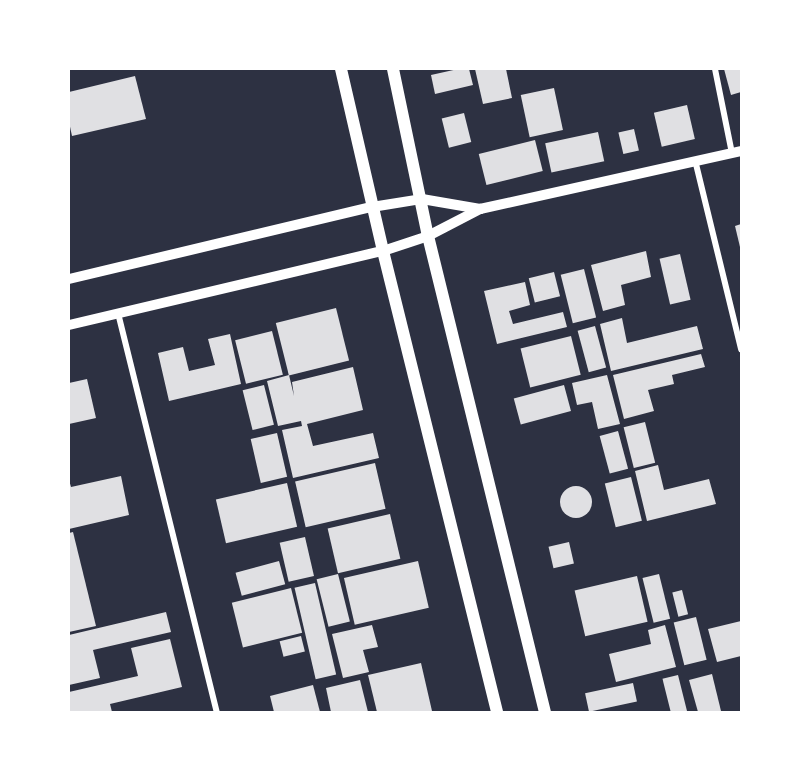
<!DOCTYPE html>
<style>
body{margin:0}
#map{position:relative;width:810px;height:781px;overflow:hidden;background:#2d3142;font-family:"Crimson Pro",serif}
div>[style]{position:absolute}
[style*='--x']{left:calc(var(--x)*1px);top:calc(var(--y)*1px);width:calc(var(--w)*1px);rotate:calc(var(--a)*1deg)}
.building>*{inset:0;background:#e0e0e3;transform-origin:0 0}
.round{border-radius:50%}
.minor>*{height:6px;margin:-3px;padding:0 3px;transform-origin:3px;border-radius:3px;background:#fff}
.tertiary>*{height:10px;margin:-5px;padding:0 5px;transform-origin:5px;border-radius:5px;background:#fff}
.secondary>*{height:12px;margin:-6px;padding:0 6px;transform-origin:6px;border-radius:6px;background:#fff}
span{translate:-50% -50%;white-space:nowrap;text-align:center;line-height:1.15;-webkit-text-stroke:4.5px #fff;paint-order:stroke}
.frame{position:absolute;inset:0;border:70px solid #fff;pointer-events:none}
</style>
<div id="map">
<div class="building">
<i style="clip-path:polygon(458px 69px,469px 69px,473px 85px,435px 94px,431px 75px)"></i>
<i style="clip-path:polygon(475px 69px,506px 69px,512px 98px,483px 104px)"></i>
<i style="clip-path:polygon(724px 69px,741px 69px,741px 92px,731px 95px)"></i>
<i style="clip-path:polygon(135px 76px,146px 119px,72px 136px,69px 122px,69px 92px)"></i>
<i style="left:554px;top:88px;width:43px;height:34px;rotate:78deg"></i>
<i style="left:687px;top:105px;width:35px;height:34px;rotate:77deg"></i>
<i style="left:464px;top:113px;width:30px;height:23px;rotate:76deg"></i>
<i style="left:634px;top:129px;width:22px;height:16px;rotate:77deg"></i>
<i style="left:598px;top:132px;width:30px;height:54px;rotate:78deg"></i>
<i style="left:535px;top:140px;width:32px;height:58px;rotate:76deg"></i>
<i style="clip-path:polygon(741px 224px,741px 247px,740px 247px,735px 226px)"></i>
<i style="clip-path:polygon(646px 251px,651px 277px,621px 285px,625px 305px,603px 311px,591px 265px)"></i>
<i style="left:680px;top:254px;width:47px;height:21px;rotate:77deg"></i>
<i style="left:584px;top:269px;width:50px;height:24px;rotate:76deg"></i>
<i style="left:554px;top:272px;width:25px;height:26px;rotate:76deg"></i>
<i style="clip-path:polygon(525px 282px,530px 305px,509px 311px,513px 324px,563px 312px,567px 327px,497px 344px,484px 291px)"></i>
<i style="left:336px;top:308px;width:54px;height:62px;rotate:76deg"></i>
<i style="clip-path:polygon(622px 318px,627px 343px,697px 326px,703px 349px,611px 371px,600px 324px)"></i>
<i style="left:595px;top:326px;width:43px;height:18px;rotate:75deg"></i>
<i style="left:272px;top:331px;width:45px;height:38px;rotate:76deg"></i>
<i style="clip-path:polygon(230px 334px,241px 384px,169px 401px,158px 353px,183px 347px,189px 371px,215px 365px,208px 339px)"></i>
<i style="left:571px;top:336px;width:40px;height:52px;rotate:76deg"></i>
<i style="clip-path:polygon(701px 354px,705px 367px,672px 375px,674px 384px,648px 390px,654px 411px,624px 419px,613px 375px)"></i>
<i style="clip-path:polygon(353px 367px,363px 410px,307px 424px,313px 446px,373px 433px,379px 458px,293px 478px,282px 430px,302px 426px,301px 421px,278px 426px,267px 381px,289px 375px,294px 396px,292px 382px)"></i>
<i style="clip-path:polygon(607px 375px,620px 424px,598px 429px,592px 402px,577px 405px,572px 383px)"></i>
<i style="clip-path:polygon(87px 379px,96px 418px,69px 424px,69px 383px)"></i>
<i style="left:264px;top:385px;width:41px;height:22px;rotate:76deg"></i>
<i style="left:564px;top:385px;width:27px;height:52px;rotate:75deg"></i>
<i style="left:645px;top:422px;width:42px;height:22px;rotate:76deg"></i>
<i style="left:618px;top:431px;width:39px;height:19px;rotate:75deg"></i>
<i style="left:277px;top:433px;width:45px;height:27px;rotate:77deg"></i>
<i style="left:375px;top:463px;width:47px;height:82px;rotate:77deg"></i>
<i style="clip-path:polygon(658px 465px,664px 490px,709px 479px,716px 504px,647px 521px,635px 471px)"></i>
<i style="clip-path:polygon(121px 476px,129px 515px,69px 529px,69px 480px,71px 487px)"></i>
<i style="left:631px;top:477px;width:45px;height:27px;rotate:76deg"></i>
<i style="left:287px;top:483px;width:45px;height:73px;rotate:77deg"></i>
<i class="round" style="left:560px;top:486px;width:32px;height:32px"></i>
<i style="left:390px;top:514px;width:46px;height:64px;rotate:77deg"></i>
<i style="clip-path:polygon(73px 532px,96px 626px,69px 632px,69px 533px)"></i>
<i style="left:305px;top:537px;width:40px;height:26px;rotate:77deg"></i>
<i style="left:569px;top:542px;width:22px;height:21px;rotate:77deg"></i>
<i style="left:279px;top:561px;width:24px;height:45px;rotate:75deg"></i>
<i style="left:418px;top:561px;width:48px;height:76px;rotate:77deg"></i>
<i style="left:338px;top:574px;width:49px;height:22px;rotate:76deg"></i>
<i style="left:659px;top:574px;width:46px;height:17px;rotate:76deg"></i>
<i style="left:637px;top:576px;width:47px;height:64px;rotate:77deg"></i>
<i style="left:315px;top:583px;width:94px;height:21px;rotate:77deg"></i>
<i style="left:291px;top:588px;width:46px;height:61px;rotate:76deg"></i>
<i style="left:682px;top:590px;width:25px;height:10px;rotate:76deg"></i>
<i style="clip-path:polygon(166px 612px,171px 632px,93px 650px,100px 678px,69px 685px,69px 635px)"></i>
<i style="left:696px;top:617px;width:44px;height:23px;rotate:76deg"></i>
<i style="clip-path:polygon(741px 621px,741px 656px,717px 662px,708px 629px)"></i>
<i style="clip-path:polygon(372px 625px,378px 647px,363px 650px,369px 672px,343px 678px,332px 634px)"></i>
<i style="clip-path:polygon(665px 625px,676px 667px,616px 682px,609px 654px,651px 644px,648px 630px)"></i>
<i style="left:301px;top:636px;width:16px;height:22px;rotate:76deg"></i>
<i style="clip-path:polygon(170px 639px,182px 687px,110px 704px,112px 712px,69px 712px,69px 692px,138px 676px,131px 648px)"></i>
<i style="clip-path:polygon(421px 663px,432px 711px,377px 712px,368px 675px)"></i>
<i style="clip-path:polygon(712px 674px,721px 711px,698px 712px,689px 680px)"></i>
<i style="left:678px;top:675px;width:38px;height:16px;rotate:76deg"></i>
<i style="clip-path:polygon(360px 680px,368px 712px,331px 712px,326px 688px)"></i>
<i style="left:633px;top:683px;width:19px;height:49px;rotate:78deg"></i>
<i style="clip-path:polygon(313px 685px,320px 712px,274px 712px,270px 696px)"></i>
</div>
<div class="minor">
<i style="--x:715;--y:69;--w:86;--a:78.6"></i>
<i style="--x:695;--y:160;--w:195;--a:76.3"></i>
<i style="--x:118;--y:313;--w:411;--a:76.1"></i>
</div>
<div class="tertiary">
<i style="--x:69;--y:279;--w:311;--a:-13.4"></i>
<i style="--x:372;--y:207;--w:51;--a:-9.1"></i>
<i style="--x:422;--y:199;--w:59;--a:9.8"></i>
<i style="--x:69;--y:325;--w:323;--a:-13.3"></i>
<i style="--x:383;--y:251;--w:47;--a:-18.4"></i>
<i style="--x:428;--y:236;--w:59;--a:-27.4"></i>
<i style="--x:480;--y:209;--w:267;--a:-12.5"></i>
</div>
<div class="secondary">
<i style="--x:341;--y:69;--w:187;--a:77"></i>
<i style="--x:383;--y:251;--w:475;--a:76.1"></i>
<i style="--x:393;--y:69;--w:171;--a:78.2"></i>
<i style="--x:428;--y:236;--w:490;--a:76.2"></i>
</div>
<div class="frame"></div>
</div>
